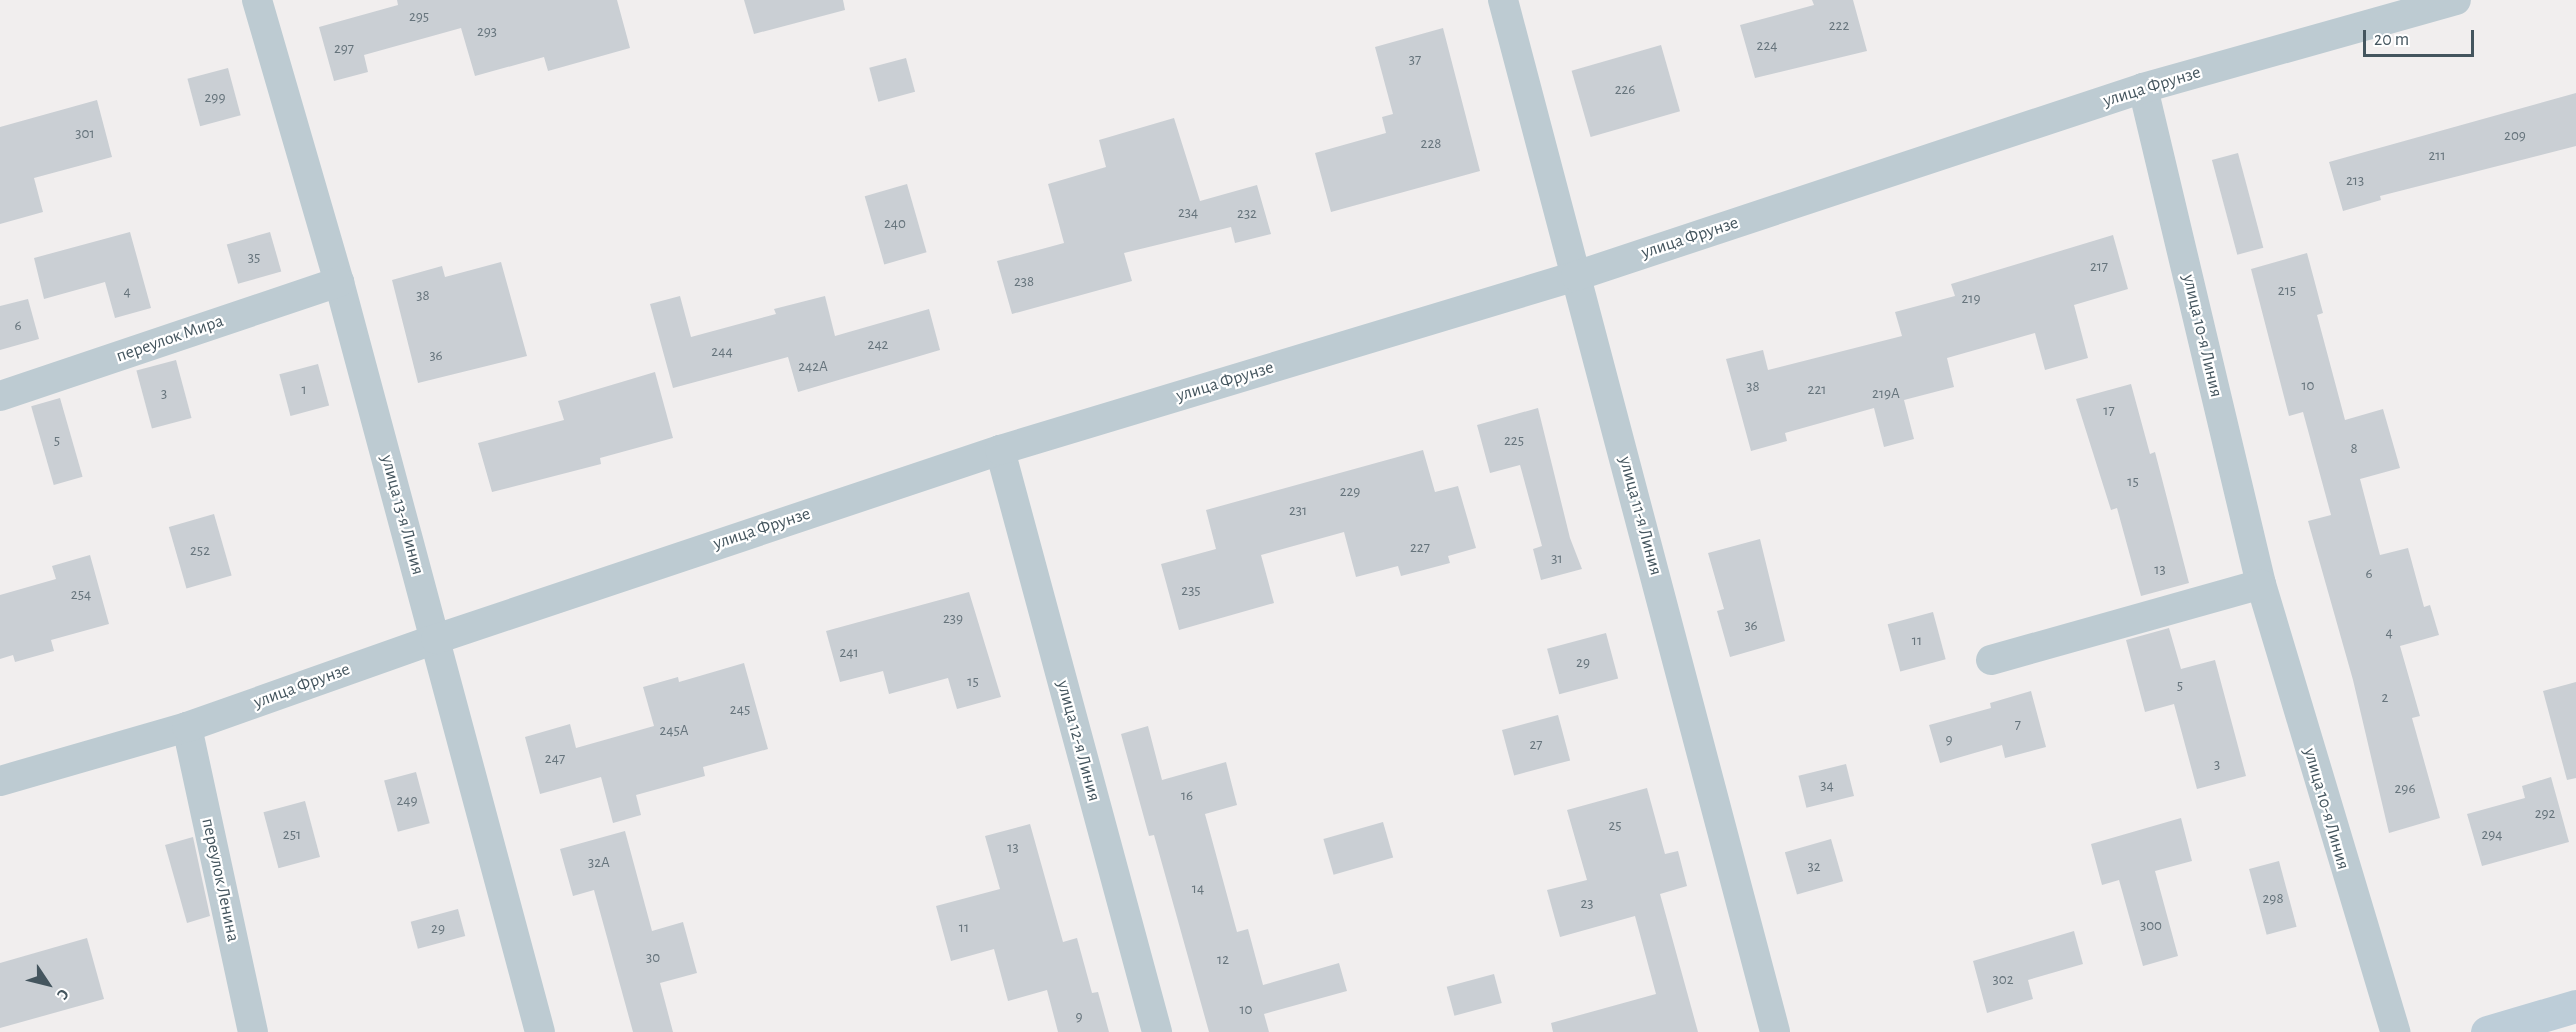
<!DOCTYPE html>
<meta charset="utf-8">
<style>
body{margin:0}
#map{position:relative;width:2576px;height:1032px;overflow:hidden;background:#f1eeee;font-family:"Alegreya Sans",sans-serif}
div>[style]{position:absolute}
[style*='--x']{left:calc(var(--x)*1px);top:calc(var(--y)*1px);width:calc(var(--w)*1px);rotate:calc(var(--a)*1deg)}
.building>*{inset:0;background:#cacfd4;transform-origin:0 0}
.minor>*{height:30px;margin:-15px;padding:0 15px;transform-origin:15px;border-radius:15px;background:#bdcbd2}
.secondary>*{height:33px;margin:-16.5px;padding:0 16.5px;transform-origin:16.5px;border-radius:16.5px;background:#bdcdd8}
span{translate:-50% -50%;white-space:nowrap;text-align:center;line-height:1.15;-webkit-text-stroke:4.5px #fff;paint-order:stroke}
.number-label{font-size:15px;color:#66747c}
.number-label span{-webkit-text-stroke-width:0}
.street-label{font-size:18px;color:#44555e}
.north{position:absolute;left:18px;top:954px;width:60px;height:60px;-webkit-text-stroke:4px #fff;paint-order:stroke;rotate:125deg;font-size:16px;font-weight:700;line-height:24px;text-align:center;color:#44555e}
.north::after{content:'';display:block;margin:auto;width:21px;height:27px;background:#44555e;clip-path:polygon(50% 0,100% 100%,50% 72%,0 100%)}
.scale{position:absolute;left:2363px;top:30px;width:111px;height:27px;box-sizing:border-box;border:3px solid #44555e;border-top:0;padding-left:8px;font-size:18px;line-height:21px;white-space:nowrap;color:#44555e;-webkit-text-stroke:4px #fff;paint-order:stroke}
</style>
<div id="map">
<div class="building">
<i style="clip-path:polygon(397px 0,617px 0,630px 48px,548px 71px,544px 57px,475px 76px,461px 28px,364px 55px,368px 72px,334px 81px,319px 27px,398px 5px)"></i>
<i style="clip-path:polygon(744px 0,843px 0,845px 10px,754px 34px)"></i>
<i style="clip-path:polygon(1812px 0,1853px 0,1867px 51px,1755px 78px,1740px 25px,1814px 5px)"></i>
<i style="clip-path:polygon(1443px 28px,1480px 171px,1331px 212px,1315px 153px,1386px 133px,1382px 117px,1393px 114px,1375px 47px)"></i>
<i style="left:1661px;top:45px;width:69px;height:93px;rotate:74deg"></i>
<i style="left:906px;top:58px;width:35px;height:38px;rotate:75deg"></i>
<i style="left:228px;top:68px;width:49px;height:42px;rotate:75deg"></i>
<i style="clip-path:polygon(2576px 93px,2576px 146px,2380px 196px,2381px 200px,2343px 211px,2329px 162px)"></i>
<i style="clip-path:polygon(97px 100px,112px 157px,34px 178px,43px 212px,0 224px,0 127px)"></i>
<i style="clip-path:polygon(1174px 118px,1200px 201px,1257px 185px,1271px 234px,1235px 243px,1231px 227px,1124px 253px,1132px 281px,1012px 314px,997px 261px,1064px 243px,1048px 184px,1106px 167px,1099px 140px)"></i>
<i style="left:2238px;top:153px;width:98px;height:27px;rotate:75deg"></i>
<i style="left:907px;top:184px;width:71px;height:44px;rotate:74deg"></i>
<i style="clip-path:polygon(130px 232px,151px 308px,115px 318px,105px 282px,44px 299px,34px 258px)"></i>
<i style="left:270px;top:232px;width:41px;height:45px;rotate:74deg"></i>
<i style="clip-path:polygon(2113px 235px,2128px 289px,2074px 305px,2088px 358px,2045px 370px,2035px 333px,1947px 358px,1954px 387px,1904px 400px,1914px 439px,1884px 447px,1874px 408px,1785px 433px,1787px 441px,1751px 451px,1726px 359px,1763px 350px,1768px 370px,1902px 336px,1895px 312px,1955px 296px,1951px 284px)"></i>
<i style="clip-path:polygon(2307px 253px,2323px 313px,2317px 315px,2345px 420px,2383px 409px,2400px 468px,2360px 479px,2380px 555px,2408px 548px,2424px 607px,2430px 605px,2439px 635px,2400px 646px,2420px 716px,2412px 718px,2440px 818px,2389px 833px,2353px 680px,2308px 521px,2331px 515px,2303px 412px,2289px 416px,2251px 269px)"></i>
<i style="clip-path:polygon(501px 262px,527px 356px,418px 383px,392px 280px,442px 266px,445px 277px)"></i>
<i style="clip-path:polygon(680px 296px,691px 337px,776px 314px,774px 309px,825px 296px,835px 336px,929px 309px,940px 350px,798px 392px,788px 357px,673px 388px,650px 304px)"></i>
<i style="clip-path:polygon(28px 299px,39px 339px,0 350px,0 306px)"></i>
<i style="left:176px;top:360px;width:60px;height:41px;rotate:75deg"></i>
<i style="left:318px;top:364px;width:43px;height:40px;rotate:75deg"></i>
<i style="clip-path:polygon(655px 372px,673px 438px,600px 458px,601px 464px,492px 492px,478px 443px,564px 420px,558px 401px)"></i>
<i style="clip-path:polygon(2131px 384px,2150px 454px,2155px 452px,2189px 583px,2141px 596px,2117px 508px,2111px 510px,2076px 399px)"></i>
<i style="left:60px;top:398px;width:82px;height:30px;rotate:74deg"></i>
<i style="clip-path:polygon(1538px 408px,1570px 538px,1582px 569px,1541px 580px,1533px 549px,1542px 546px,1520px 465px,1490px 473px,1477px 425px)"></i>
<i style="clip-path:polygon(1423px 450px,1435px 492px,1458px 486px,1476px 548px,1448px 556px,1450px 563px,1401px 576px,1398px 566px,1356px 577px,1344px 532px,1261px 555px,1274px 603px,1179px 630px,1161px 564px,1216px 549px,1206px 510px)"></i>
<i style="left:214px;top:514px;width:64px;height:47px;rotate:74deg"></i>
<i style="clip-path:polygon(1760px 539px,1785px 641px,1730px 657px,1717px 611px,1724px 609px,1708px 553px)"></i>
<i style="clip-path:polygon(90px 555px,109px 624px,51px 640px,54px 651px,15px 662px,13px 655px,0 659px,0 595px,56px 579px,52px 566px)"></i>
<i style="clip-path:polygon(969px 592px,1001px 697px,957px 709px,948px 678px,889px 694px,883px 671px,840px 682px,826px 631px)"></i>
<i style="left:1933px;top:612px;width:49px;height:47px;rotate:75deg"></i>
<i style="clip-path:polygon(2169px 628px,2181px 669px,2215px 660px,2246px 776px,2197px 789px,2174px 704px,2145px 712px,2126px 640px)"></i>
<i style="left:1606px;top:633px;width:47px;height:61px;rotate:75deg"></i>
<i style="clip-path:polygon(744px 663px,768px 749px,703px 767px,705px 776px,636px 795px,641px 815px,613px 823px,601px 777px,540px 794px,525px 737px,570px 724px,576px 748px,654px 726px,643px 687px,678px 677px,679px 682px)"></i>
<i style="clip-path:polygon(2576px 682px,2576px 778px,2567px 780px,2543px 691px)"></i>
<i style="clip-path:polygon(2031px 691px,2046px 747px,2005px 758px,2002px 745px,1940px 763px,1929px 725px,1991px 708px,1990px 703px)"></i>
<i style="left:1558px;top:715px;width:47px;height:58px;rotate:75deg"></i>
<i style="clip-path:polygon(1148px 726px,1162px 780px,1226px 762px,1237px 805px,1205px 814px,1237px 932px,1248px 929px,1263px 985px,1339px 963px,1347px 991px,1264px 1014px,1269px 1032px,1209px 1032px,1154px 835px,1149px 836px,1121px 734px)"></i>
<i style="left:1846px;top:764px;width:33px;height:49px;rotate:76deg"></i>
<i style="left:416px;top:772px;width:53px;height:33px;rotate:75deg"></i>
<i style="clip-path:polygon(2551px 777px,2569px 842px,2482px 866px,2467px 814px,2525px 798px,2522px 786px)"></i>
<i style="clip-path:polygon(1647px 788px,1665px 854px,1678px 851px,1687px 886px,1660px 894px,1698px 1032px,1553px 1032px,1551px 1023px,1656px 994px,1635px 916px,1560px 937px,1547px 890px,1587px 880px,1567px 810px)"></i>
<i style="left:305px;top:801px;width:58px;height:43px;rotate:75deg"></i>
<i style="clip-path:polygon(2181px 818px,2192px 861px,2155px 871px,2178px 956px,2143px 966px,2119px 880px,2102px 885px,2091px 844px)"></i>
<i style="left:1383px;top:822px;width:37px;height:62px;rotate:74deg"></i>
<i style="clip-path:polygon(1030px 824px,1063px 942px,1077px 938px,1092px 993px,1098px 992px,1109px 1032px,1058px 1032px,1047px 990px,1008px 1001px,994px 949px,951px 961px,936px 906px,1000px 889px,985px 836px)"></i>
<i style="clip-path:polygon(625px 831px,652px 931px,683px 922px,697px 973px,660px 983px,673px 1032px,633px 1032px,594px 890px,573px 896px,560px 849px)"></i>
<i style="clip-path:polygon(193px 837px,210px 916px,187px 923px,165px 845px)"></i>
<i style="left:1831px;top:839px;width:44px;height:48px;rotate:74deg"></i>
<i style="left:2279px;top:861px;width:68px;height:31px;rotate:75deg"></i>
<i style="left:458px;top:909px;width:28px;height:49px;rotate:75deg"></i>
<i style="clip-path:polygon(2074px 931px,2083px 964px,2028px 980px,2033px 999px,1987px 1013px,1973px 961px)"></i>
<i style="clip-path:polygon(87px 938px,104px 999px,0 1028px,0 963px)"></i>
<i style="left:1494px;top:974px;width:30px;height:49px;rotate:75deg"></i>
</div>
<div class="minor">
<i style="--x:257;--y:0;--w:294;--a:73.8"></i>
<i style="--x:339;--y:282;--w:776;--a:75"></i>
<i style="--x:1503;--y:0;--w:1067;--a:75.23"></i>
<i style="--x:2143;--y:88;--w:510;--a:76.62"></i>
<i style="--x:2261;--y:584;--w:468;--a:73.3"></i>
<i style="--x:0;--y:396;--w:358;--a:-18.6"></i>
<i style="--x:1000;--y:450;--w:603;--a:74.9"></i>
<i style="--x:1991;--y:660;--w:280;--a:-15.7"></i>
<i style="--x:187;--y:727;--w:312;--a:77.8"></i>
<i style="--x:0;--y:781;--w:195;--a:-16.1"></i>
<i style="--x:187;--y:727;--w:264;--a:-19.5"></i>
<i style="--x:436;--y:639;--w:595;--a:-18.53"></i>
<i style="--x:1000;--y:450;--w:602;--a:-16.81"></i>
<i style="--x:1576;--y:276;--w:597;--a:-18.34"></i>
<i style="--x:2143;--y:88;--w:325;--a:-15.7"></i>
</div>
<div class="secondary">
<i style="--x:2487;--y:1032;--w:93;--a:-16.3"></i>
</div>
<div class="number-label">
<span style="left:419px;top:17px">295</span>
<span style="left:1839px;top:26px">222</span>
<span style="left:487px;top:32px">293</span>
<span style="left:1767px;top:46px">224</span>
<span style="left:344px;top:49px">297</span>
<span style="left:1415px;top:60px">37</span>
<span style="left:1625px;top:90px">226</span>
<span style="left:215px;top:98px">299</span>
<span style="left:85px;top:134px">301</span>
<span style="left:2515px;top:136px">209</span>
<span style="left:1431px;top:144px">228</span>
<span style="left:2437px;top:156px">211</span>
<span style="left:2355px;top:181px">213</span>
<span style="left:1188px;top:213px">234</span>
<span style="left:1247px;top:214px">232</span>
<span style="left:895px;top:224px">240</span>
<span style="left:254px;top:258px">35</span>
<span style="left:2099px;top:267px">217</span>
<span style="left:1024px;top:282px">238</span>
<span style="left:2287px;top:291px">215</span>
<span style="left:127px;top:292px">4</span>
<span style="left:423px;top:296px">38</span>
<span style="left:1971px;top:299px">219</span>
<span style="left:18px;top:326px">6</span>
<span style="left:878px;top:345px">242</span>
<span style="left:722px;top:352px">244</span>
<span style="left:436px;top:356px">36</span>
<span style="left:813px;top:367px">242А</span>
<span style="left:2308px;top:386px">10</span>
<span style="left:1753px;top:387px">38</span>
<span style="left:304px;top:390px">1</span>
<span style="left:1817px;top:390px">221</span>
<span style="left:164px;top:394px">3</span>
<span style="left:1886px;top:394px">219А</span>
<span style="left:2109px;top:411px">17</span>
<span style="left:57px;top:441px">5</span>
<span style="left:1514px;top:441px">225</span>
<span style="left:2354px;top:449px">8</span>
<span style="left:2133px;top:482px">15</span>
<span style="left:1350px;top:492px">229</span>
<span style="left:1298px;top:511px">231</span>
<span style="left:1420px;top:548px">227</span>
<span style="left:200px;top:551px">252</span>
<span style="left:1557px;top:559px">31</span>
<span style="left:2160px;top:570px">13</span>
<span style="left:2369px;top:574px">6</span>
<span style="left:1191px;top:591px">235</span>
<span style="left:81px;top:595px">254</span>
<span style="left:953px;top:619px">239</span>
<span style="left:1751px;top:626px">36</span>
<span style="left:2389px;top:633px">4</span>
<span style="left:1917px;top:641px">11</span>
<span style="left:849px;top:653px">241</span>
<span style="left:1583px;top:663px">29</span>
<span style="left:973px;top:682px">15</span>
<span style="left:2180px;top:686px">5</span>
<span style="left:2385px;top:698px">2</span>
<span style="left:740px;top:710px">245</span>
<span style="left:2018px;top:725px">7</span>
<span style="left:674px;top:731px">245А</span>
<span style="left:1949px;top:740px">9</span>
<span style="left:1536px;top:745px">27</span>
<span style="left:555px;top:759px">247</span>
<span style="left:2217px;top:765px">3</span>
<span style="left:1827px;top:786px">34</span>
<span style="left:2405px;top:789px">296</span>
<span style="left:1187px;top:796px">16</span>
<span style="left:407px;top:801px">249</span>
<span style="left:2545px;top:814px">292</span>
<span style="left:1615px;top:826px">25</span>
<span style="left:292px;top:835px">251</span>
<span style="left:2492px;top:835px">294</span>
<span style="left:1013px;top:848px">13</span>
<span style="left:599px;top:863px">32А</span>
<span style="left:1814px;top:867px">32</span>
<span style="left:1198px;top:889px">14</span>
<span style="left:2273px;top:899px">298</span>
<span style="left:1587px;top:904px">23</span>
<span style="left:2151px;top:926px">300</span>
<span style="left:964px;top:928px">11</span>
<span style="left:438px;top:929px">29</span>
<span style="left:653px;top:958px">30</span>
<span style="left:1223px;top:960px">12</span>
<span style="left:2003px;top:980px">302</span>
<span style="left:1246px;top:1010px">10</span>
<span style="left:1079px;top:1017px">9</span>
</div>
<div class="street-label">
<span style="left:2152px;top:87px;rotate:-17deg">улица Фрунзе</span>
<span style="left:1690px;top:238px;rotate:-18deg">улица Фрунзе</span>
<span style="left:2202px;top:336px;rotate:77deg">улица 10-я Линия</span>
<span style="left:170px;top:339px;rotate:-19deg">переулок Мира</span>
<span style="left:1225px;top:382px;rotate:-17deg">улица Фрунзе</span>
<span style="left:402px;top:515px;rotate:75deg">улица 13-я Линия</span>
<span style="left:1640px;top:516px;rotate:75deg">улица 11-я Линия</span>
<span style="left:762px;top:529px;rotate:-18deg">улица Фрунзе</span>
<span style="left:302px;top:686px;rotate:-20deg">улица Фрунзе</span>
<span style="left:1078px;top:741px;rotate:75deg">улица 12-я Линия</span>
<span style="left:2326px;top:809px;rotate:74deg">улица 10-я Линия</span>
<span style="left:220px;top:880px;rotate:78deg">переулок Ленина</span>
</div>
<div class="north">С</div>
<div class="scale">20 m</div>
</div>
